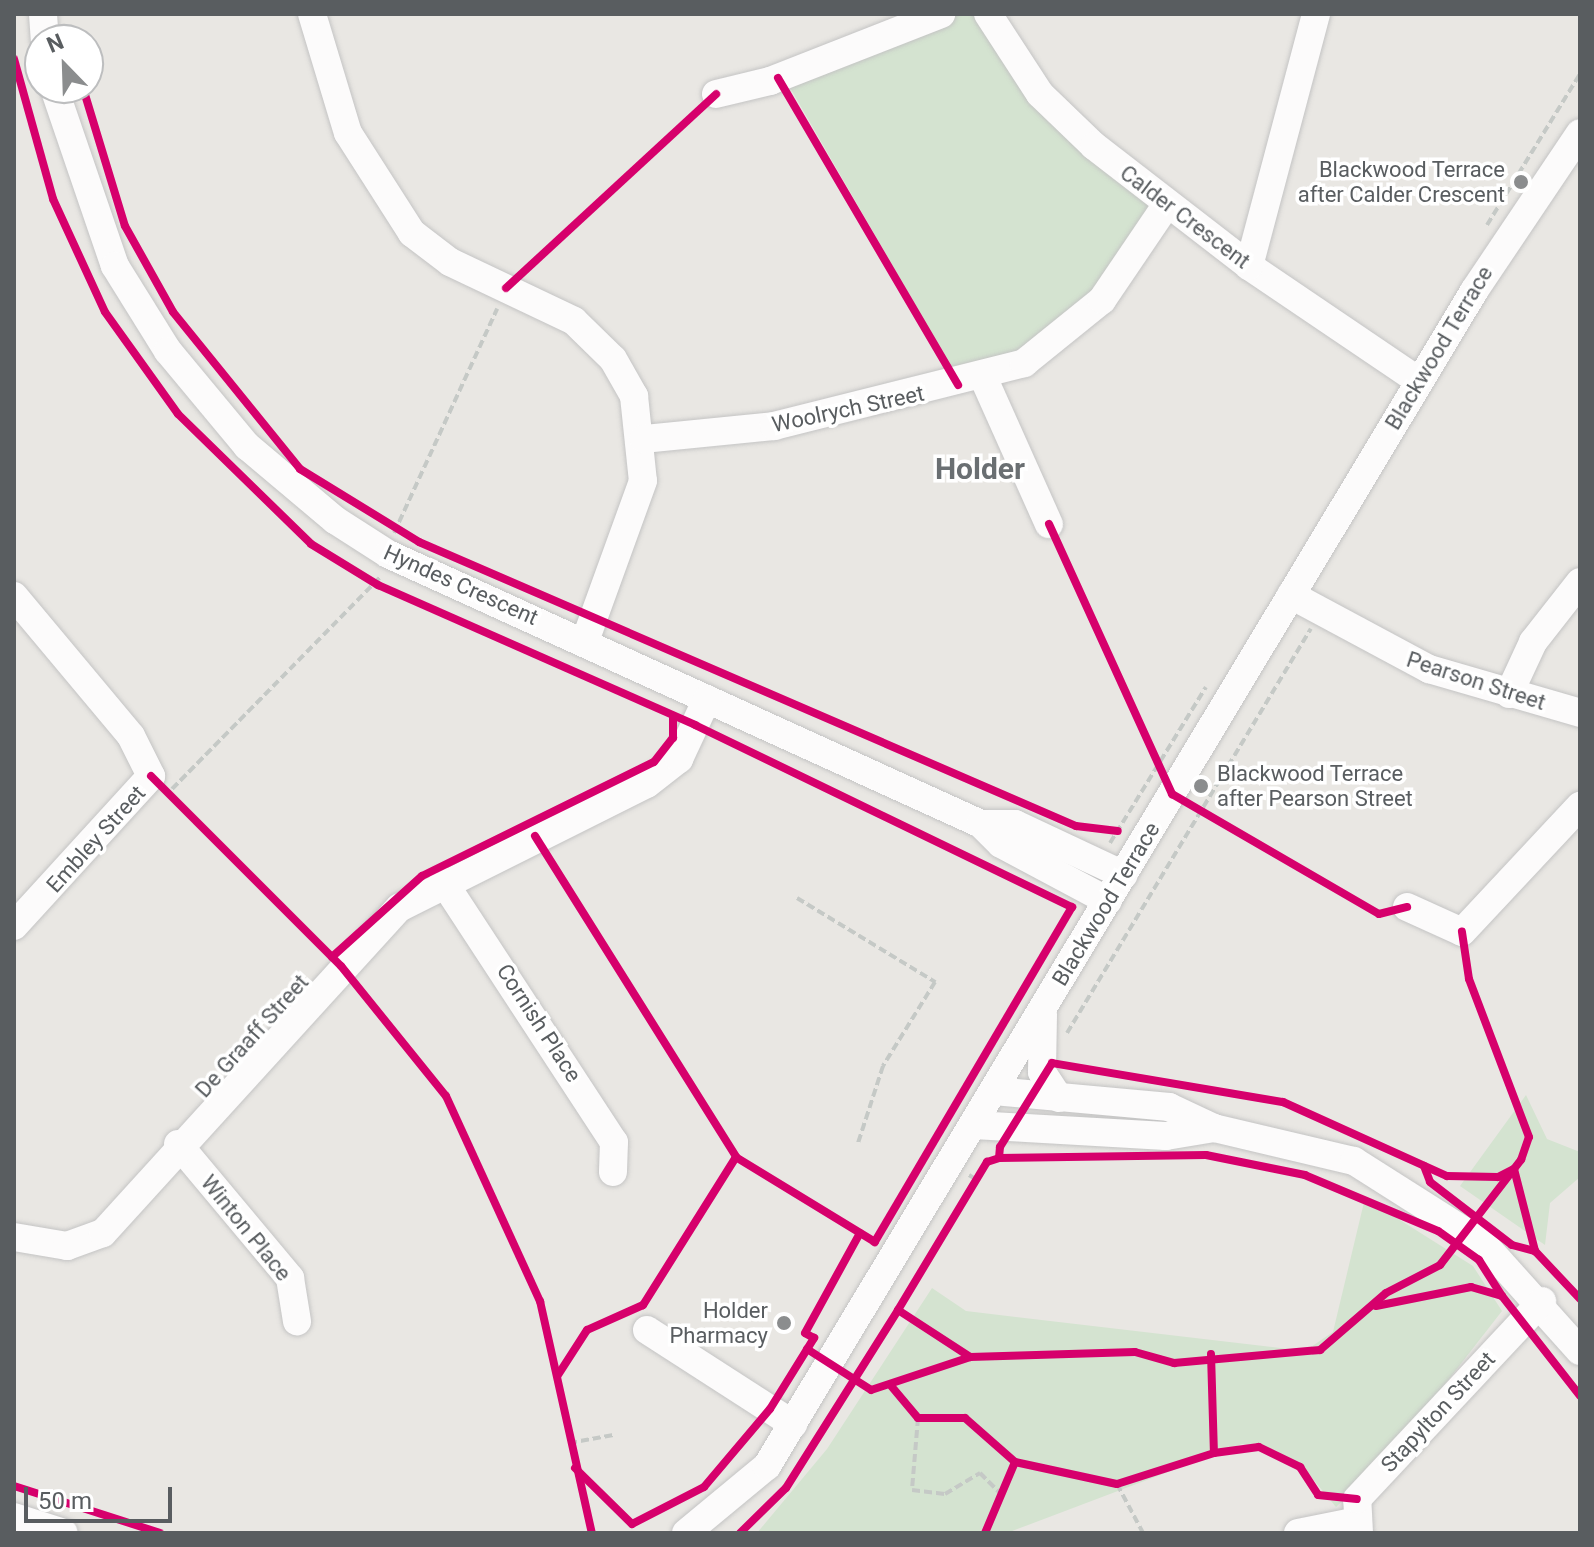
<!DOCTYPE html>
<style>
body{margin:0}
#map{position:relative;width:1594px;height:1547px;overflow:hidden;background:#e9e7e3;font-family:Roboto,sans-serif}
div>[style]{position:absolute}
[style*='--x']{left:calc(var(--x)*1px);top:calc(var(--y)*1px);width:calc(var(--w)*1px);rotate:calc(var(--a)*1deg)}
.green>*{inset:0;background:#d4e3d0}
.path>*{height:4px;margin-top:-2px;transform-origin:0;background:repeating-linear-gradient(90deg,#c5c9c6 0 8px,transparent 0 12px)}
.roads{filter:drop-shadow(0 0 2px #c4c4c4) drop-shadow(0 0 2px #c4c4c4)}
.minor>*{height:28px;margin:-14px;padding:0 14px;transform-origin:14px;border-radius:14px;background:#fcfbfb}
.cycleway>*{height:8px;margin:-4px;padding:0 4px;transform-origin:4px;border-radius:4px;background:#d6006c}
.dots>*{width:22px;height:22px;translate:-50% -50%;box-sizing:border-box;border:4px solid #fff;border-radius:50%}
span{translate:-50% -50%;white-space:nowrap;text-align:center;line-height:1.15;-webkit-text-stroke:7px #fff;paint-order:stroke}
.poi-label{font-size:22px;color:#595d60}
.right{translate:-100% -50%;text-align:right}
.left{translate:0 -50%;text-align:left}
.street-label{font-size:22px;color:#595d60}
.district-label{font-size:30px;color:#6a6f72;font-weight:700}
.frame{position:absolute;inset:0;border:16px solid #595d60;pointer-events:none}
.north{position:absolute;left:24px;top:24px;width:80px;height:80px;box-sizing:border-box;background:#fff;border:2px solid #bdbebf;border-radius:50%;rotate:337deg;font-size:22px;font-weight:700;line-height:32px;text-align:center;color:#595d60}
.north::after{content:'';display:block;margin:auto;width:28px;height:36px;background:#8b8d8e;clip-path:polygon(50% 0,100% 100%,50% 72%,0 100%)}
.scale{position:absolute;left:24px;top:1487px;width:148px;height:36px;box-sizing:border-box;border:4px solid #595d60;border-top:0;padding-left:10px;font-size:24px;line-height:28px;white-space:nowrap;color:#595d60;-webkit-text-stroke:6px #fff;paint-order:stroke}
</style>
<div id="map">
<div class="green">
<i style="clip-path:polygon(953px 14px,983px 14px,1163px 206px,1071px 341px,962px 386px,785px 79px)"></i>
<i style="clip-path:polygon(1526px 1095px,1547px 1139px,1580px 1152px,1580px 1177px,1550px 1203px,1545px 1245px,1460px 1186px)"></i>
<i style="clip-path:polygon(1365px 1198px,1473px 1266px,1502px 1311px,1386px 1460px,1336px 1507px,1302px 1466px,1275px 1450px,1242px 1444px,1007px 1533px,757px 1533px,827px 1449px,932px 1288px,966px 1311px,1305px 1351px,1333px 1332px)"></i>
</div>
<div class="path">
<i style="--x:1487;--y:225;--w:177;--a:-58.4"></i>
<i style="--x:394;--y:533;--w:247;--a:-65.3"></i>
<i style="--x:172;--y:789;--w:298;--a:-45.5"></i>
<i style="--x:1110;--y:843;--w:183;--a:-58.4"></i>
<i style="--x:797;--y:898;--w:162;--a:31.3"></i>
<i style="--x:935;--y:982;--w:99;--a:121.8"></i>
<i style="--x:883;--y:1066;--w:81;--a:108"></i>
<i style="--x:1067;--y:1033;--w:472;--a:-58.9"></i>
<i style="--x:969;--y:1175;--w:9;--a:32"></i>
<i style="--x:918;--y:1418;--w:72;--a:94.8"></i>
<i style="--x:912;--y:1490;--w:33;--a:7"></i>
<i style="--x:945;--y:1494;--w:41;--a:-31"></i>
<i style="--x:980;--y:1473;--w:30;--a:45"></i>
<i style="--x:569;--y:1443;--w:45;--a:-10.3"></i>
<i style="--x:1117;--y:1484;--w:55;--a:62"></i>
</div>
<div class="roads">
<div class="minor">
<i style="--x:43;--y:14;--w:26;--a:86"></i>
<i style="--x:312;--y:14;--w:124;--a:73.2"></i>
<i style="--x:348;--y:133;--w:119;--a:57.4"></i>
<i style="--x:412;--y:233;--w:48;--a:37.3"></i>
<i style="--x:450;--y:262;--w:137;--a:25.4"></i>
<i style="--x:574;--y:321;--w:54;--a:44.3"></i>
<i style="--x:613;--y:359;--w:43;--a:60.4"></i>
<i style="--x:634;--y:396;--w:85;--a:84"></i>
<i style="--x:643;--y:481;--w:170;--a:109.9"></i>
<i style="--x:988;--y:14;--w:95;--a:57"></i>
<i style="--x:1040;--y:94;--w:75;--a:43.9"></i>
<i style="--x:1094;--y:146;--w:196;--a:37.7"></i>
<i style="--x:1249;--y:266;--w:205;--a:34.1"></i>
<i style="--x:54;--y:88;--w:188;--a:71.1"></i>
<i style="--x:115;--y:266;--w:100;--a:58.1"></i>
<i style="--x:168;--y:351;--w:124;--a:50.3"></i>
<i style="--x:247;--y:446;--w:115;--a:40.1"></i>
<i style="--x:335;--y:520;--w:63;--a:32.7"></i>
<i style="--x:388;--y:554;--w:652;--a:24.48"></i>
<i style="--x:981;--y:824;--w:28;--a:45"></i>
<i style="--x:1001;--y:844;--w:121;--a:28"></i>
<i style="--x:716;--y:94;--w:56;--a:-13.5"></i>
<i style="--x:770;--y:81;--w:184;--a:-21.4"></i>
<i style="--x:1249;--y:266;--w:261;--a:-75.1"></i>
<i style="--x:984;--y:379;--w:159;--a:65.9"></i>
<i style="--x:644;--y:439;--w:131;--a:-5.7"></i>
<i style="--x:774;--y:426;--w:258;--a:-14.1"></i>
<i style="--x:1024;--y:363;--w:100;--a:-38.9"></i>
<i style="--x:1102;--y:300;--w:116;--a:-55.9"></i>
<i style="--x:1291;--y:595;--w:157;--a:28.2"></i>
<i style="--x:1429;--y:669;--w:157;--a:16.2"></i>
<i style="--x:14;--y:596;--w:182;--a:50.1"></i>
<i style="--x:131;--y:736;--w:45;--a:63.4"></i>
<i style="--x:151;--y:776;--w:203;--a:132.4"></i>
<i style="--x:1509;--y:694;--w:57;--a:-65.2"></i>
<i style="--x:1533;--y:642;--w:76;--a:-51.9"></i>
<i style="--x:981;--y:824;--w:34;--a:0"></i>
<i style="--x:1015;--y:824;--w:120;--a:25.1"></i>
<i style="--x:443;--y:881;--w:312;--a:56.8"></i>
<i style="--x:614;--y:1142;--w:30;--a:92"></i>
<i style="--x:1407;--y:907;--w:60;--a:24.4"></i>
<i style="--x:1462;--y:932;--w:173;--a:-46.9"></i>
<i style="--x:1043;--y:1014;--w:58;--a:91"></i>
<i style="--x:1042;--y:1072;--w:31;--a:57"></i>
<i style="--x:994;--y:1091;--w:176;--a:5.2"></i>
<i style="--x:1169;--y:1107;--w:50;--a:25"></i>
<i style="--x:1214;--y:1128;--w:144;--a:13.3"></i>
<i style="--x:1354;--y:1161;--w:153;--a:32.4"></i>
<i style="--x:1483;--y:1243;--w:145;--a:48.1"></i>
<i style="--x:974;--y:1125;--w:192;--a:3.3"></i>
<i style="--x:1166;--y:1136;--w:49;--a:-9.5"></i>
<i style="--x:178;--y:1144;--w:175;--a:50.1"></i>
<i style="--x:290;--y:1278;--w:44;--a:80.8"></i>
<i style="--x:14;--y:1237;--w:54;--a:9.6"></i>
<i style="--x:67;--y:1246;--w:38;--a:-20"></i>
<i style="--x:103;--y:1233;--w:440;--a:-47.7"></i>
<i style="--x:399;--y:908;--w:277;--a:-26.6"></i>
<i style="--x:647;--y:784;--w:41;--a:-38"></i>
<i style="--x:679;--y:759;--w:66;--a:-65"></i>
<i style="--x:647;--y:1330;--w:174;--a:32.8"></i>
<i style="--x:14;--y:1517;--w:52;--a:17.7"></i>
<i style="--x:686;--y:1533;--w:105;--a:-39.6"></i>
<i style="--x:767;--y:1466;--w:1371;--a:-58.96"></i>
<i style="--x:1474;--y:291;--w:190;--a:-56.1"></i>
<i style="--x:1298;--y:1533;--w:61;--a:-11.3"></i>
<i style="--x:1359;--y:1533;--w:34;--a:-93"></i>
<i style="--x:1357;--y:1499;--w:271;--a:-46.9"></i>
</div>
</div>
<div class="cycleway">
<i style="--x:14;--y:59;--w:145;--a:74.4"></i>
<i style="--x:53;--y:199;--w:124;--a:65.3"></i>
<i style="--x:105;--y:312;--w:125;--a:54.4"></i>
<i style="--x:178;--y:414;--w:186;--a:44.3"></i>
<i style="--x:311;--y:544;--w:79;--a:31.5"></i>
<i style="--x:378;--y:585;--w:347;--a:23.8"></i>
<i style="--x:695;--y:725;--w:419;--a:25.8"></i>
<i style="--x:1072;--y:907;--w:389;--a:120.5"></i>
<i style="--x:875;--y:1242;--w:163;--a:-148.6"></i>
<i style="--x:736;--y:1157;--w:175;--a:122.1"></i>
<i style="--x:643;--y:1305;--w:61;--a:155.9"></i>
<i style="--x:587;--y:1330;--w:54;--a:122.8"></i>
<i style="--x:778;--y:78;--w:356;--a:59.6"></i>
<i style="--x:83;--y:88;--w:144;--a:73.1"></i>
<i style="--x:125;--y:226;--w:98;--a:60.8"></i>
<i style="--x:173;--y:312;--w:202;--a:51"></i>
<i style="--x:300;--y:469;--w:140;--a:31.5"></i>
<i style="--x:419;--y:542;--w:716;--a:23.38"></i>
<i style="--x:1076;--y:826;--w:42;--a:6.8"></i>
<i style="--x:506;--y:288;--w:286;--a:-42.7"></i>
<i style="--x:1049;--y:524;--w:297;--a:65.5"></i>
<i style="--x:1172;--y:794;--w:239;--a:30.1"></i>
<i style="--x:1379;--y:914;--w:29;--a:-14"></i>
<i style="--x:151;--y:776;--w:269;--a:45"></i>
<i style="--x:341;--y:966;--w:167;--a:51.1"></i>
<i style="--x:446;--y:1096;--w:226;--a:65.4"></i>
<i style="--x:540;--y:1301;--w:238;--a:77.4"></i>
<i style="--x:535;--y:836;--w:379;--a:57.9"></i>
<i style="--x:332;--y:957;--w:121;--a:-42"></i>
<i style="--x:422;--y:876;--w:258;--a:-26.2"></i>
<i style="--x:654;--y:762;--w:31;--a:-52"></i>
<i style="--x:673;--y:738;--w:22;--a:-90"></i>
<i style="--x:1424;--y:1166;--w:17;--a:69"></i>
<i style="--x:1430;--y:1182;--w:103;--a:37.5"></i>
<i style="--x:1512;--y:1245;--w:24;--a:15"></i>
<i style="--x:1502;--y:1296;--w:43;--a:-122.6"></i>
<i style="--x:1479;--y:1260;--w:50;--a:-144.7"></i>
<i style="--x:1438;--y:1231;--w:144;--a:-157.2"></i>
<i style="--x:1305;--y:1175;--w:101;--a:-168.6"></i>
<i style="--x:1206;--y:1155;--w:207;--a:179.2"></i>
<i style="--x:999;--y:1158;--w:11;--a:-85"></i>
<i style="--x:1000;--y:1147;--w:99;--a:-58.2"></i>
<i style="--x:1052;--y:1063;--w:234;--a:9.6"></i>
<i style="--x:1283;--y:1102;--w:180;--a:24.3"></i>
<i style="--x:1447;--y:1176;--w:51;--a:1.1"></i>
<i style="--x:1498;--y:1177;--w:18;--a:-27"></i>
<i style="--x:1514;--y:1169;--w:85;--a:75.6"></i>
<i style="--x:1535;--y:1251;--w:66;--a:46.8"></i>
<i style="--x:1376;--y:1306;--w:97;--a:-11.3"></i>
<i style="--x:1471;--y:1287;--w:32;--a:16"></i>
<i style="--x:1502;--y:1296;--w:127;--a:52"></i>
<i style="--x:898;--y:1310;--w:173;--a:-59"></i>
<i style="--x:987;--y:1162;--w:13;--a:-18"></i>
<i style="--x:807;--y:1349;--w:76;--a:32.6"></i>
<i style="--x:871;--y:1390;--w:104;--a:-18.4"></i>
<i style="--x:970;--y:1357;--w:165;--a:-1.7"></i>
<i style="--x:1135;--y:1352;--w:41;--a:15.8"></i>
<i style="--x:1174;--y:1363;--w:147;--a:-5.1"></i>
<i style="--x:1320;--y:1350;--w:87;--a:-40.8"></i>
<i style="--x:1386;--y:1293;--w:61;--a:-27.4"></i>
<i style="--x:1440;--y:1265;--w:133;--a:-52.4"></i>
<i style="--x:1521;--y:1160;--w:24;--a:-71"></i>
<i style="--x:1529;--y:1137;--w:169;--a:-110.8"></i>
<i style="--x:1469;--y:979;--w:48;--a:-98.5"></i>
<i style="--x:1211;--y:1354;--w:99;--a:88.3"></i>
<i style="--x:1214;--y:1453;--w:45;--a:-7.6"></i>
<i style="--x:1259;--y:1447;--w:46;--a:26"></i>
<i style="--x:1300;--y:1467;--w:33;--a:57"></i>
<i style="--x:1318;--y:1495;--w:39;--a:6"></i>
<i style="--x:892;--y:1387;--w:40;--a:50"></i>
<i style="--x:918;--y:1418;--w:47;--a:0"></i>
<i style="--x:965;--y:1418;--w:67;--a:41.3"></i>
<i style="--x:575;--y:1468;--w:80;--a:44.5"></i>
<i style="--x:632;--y:1524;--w:81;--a:-27.2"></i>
<i style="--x:704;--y:1487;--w:102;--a:-49.8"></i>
<i style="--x:770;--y:1409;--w:84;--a:-58.2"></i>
<i style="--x:814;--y:1338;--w:10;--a:-151"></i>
<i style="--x:805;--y:1333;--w:114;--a:-61.2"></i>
<i style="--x:14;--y:1486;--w:153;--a:17.8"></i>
<i style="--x:740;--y:1533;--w:64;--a:-44.4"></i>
<i style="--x:786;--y:1488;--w:210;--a:-57.8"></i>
<i style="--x:898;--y:1310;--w:86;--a:33.1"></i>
<i style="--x:985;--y:1533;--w:77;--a:-67.1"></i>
<i style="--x:1015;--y:1462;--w:104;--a:12.2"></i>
<i style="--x:1117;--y:1484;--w:102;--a:-17.7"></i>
</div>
<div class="dots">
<i style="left:1521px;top:182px;background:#8b8d8e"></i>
<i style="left:1201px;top:786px;background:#8b8d8e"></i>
<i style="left:784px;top:1323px;background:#8b8d8e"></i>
</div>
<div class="poi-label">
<span class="right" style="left:1505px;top:182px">Blackwood Terrace<br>after Calder Crescent</span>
<span class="left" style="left:1217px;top:786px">Blackwood Terrace<br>after Pearson Street</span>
<span class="right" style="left:768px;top:1323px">Holder<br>Pharmacy</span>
</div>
<div class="street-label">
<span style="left:1185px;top:217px;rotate:37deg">Calder Crescent</span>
<span style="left:1439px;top:348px;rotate:-59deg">Blackwood Terrace</span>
<span style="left:848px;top:409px;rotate:-12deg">Woolrych Street</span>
<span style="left:461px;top:585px;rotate:24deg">Hyndes Crescent</span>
<span style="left:1476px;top:681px;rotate:18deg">Pearson Street</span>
<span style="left:96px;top:839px;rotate:-48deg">Embley Street</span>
<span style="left:1106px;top:904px;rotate:-59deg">Blackwood Terrace</span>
<span style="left:539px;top:1023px;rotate:57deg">Cornish Place</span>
<span style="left:252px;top:1036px;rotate:-48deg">De Graaff Street</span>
<span style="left:246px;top:1228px;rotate:51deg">Winton Place</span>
<span style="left:1438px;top:1412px;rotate:-47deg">Stapylton Street</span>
</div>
<div class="district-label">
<span style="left:980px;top:469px">Holder</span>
</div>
<div class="frame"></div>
<div class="north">N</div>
<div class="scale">50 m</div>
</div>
